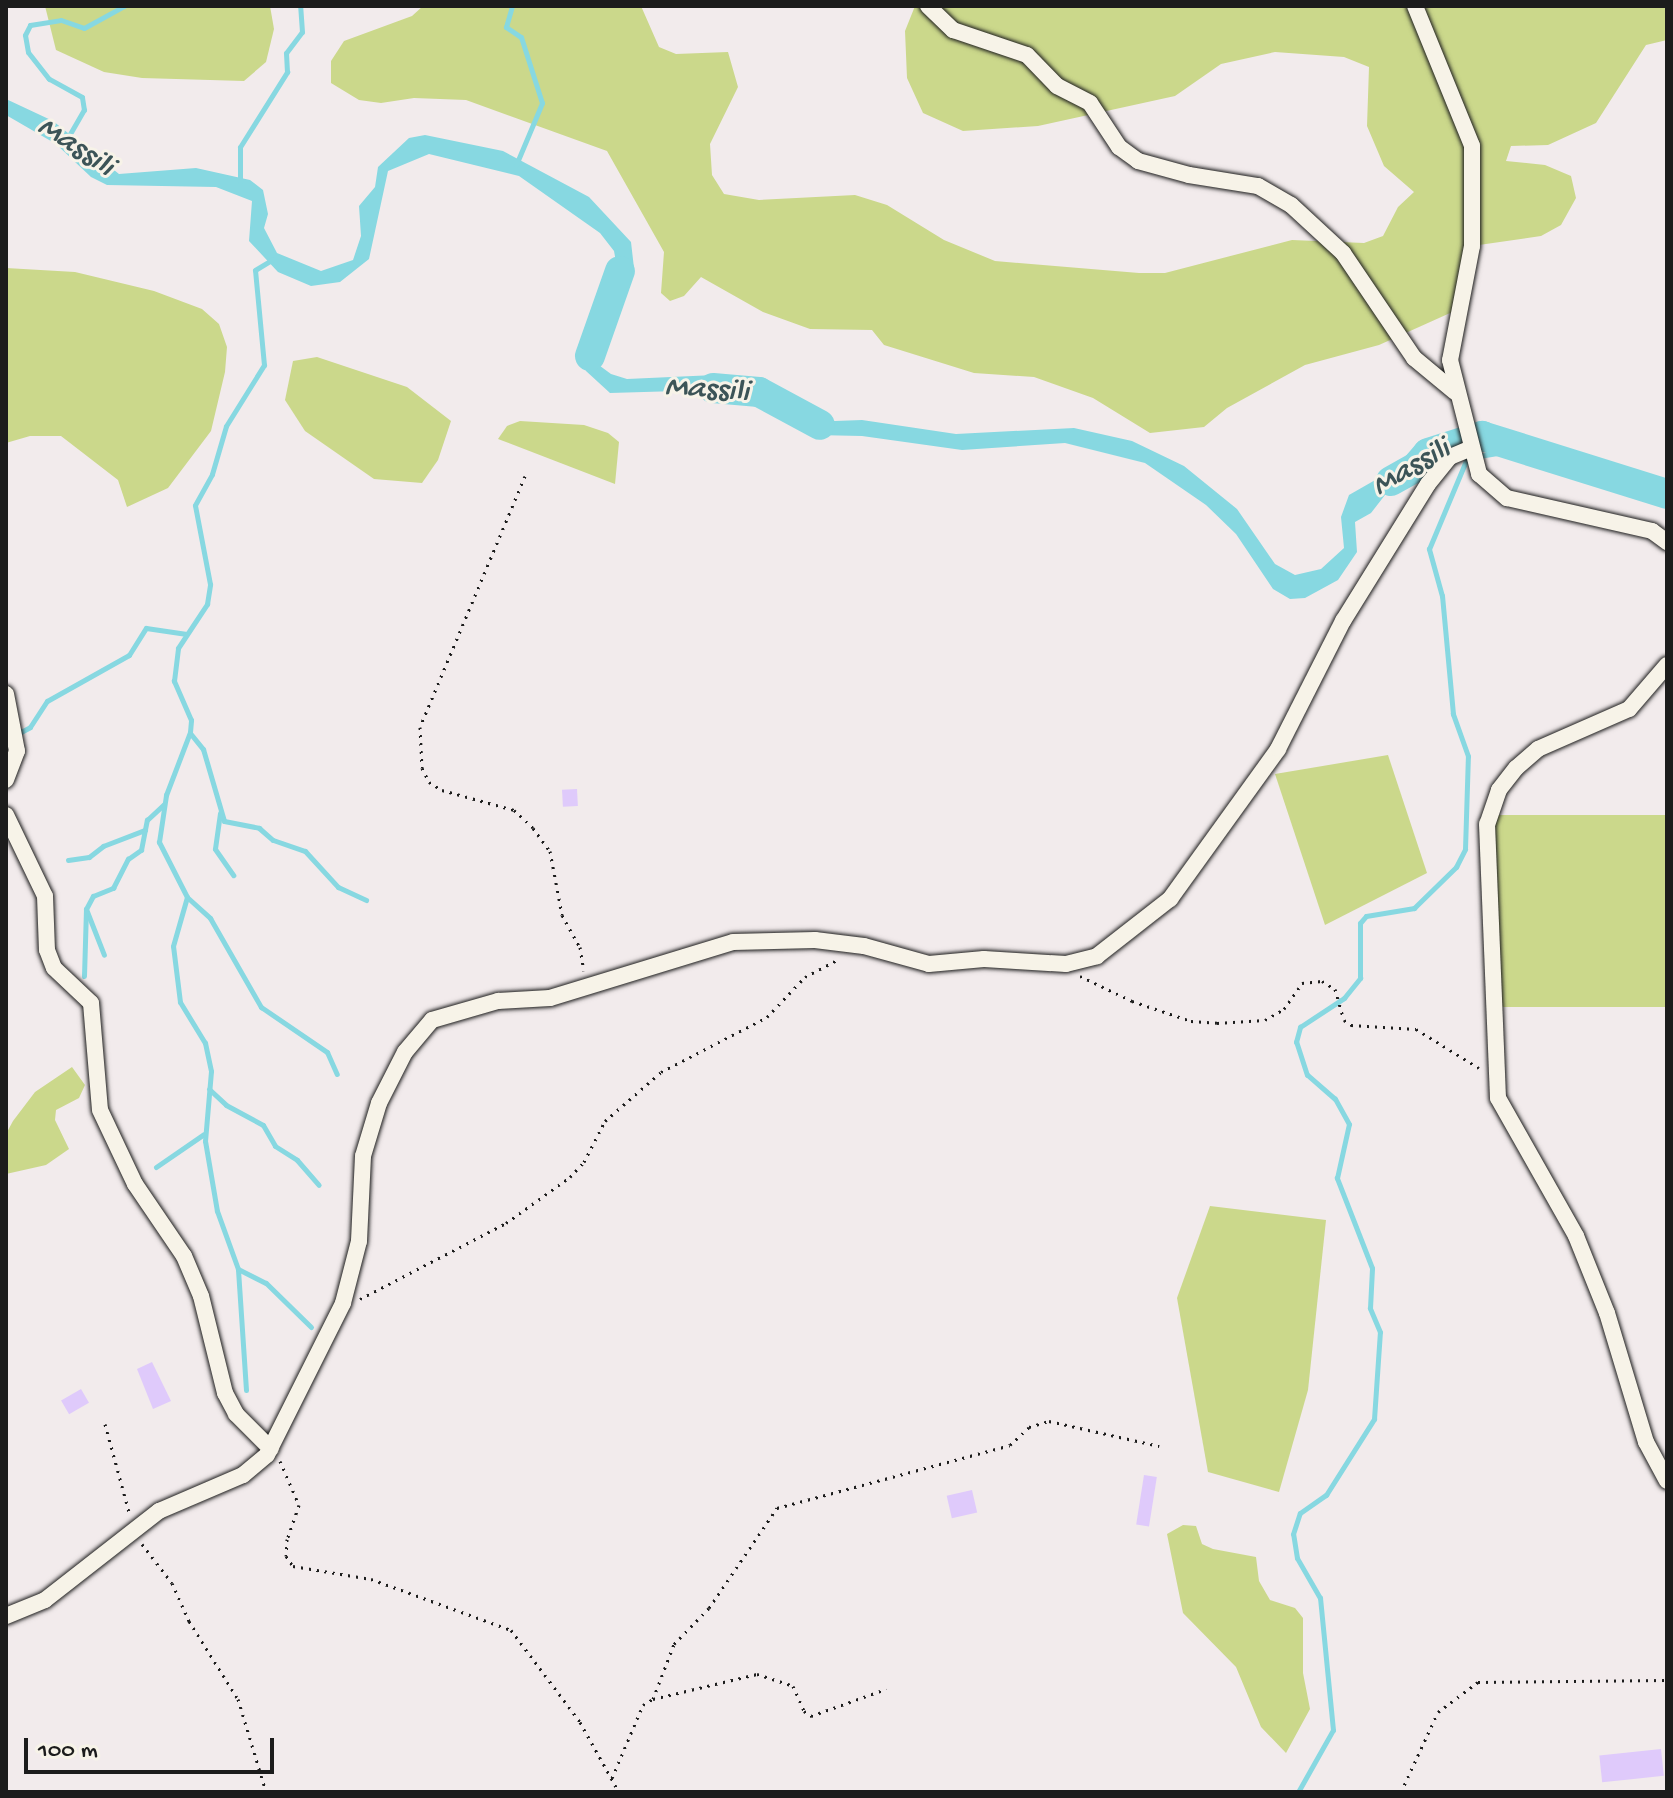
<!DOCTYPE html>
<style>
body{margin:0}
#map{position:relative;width:1673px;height:1798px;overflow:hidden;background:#f2ebec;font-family:"Gochi Hand",sans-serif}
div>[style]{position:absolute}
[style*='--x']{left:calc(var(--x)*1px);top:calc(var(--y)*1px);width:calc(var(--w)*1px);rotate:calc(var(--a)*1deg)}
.green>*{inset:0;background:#cbd88b;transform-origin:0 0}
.water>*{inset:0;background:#87d8e1}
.stream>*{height:5px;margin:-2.5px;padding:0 2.5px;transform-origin:2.5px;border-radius:2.5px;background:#87d8e1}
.river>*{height:30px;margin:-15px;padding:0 15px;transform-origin:15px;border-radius:15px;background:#87d8e1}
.building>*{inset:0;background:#dfcafb;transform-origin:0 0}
.path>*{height:3px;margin-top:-1.5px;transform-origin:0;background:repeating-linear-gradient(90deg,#1c1c1c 0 2px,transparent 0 8px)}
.roads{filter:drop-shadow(0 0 2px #1c1c1c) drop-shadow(0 0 2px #1c1c1c)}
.street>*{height:16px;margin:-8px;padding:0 8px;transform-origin:8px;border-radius:8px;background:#f7f3e8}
span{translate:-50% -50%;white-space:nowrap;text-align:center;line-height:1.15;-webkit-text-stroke:6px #f7f3e8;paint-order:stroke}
.water-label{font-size:32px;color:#3c5457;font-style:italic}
.frame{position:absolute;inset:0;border:8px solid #1c1c1c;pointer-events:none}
.scale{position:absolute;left:24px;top:1738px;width:250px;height:36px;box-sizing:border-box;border:4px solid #1c1c1c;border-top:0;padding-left:10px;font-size:24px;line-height:28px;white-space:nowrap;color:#1c1c1c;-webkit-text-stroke:6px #f7f3e8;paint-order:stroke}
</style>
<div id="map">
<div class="green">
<i style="clip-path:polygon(45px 6px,270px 6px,274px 29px,266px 62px,244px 81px,142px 78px,104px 72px,56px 50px)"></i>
<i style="clip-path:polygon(423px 6px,641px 6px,659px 47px,676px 54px,728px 52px,738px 87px,710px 144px,712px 175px,724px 194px,759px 200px,855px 195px,887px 205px,944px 240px,995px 261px,1139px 273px,1165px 273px,1292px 240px,1364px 243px,1383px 236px,1398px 207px,1414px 192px,1384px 166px,1367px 126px,1369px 67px,1344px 57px,1275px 52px,1221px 64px,1175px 96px,1038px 126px,963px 131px,923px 113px,907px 78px,905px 31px,915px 6px,1667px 6px,1667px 40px,1646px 45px,1596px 123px,1548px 145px,1511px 146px,1506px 161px,1545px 165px,1571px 176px,1576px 198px,1561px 225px,1541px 236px,1472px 246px,1459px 309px,1379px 345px,1305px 365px,1227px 408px,1204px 427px,1150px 433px,1093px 398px,1034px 377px,974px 373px,884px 345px,872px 330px,810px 329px,763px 312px,701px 277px,684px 296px,670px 301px,661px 293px,664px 252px,607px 151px,466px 100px,414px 98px,381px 103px,359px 100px,331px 83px,331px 61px,344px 41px,412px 16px)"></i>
<i style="clip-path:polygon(6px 268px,75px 272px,154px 291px,202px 309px,219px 324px,227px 347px,225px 372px,211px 431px,168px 488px,127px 507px,118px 480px,61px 436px,30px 436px,6px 443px)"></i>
<i style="clip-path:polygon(317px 357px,407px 387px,451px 421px,438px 460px,422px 483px,374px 479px,305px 431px,285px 400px,293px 361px)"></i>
<i style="clip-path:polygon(520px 421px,584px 425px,608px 433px,619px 442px,615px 484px,498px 439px,507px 426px)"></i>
<i style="clip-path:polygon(1388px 755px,1427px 873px,1325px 925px,1275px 774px)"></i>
<i style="left:1667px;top:815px;width:192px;height:180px;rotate:90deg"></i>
<i style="clip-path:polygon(72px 1067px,85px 1085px,79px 1098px,56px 1110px,55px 1120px,69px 1149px,46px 1165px,6px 1174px,6px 1134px,13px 1121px,35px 1092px)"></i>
<i style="clip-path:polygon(1210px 1206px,1326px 1220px,1308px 1390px,1279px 1492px,1208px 1472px,1177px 1298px)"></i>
<i style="clip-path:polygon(1183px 1525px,1196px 1526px,1202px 1544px,1213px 1549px,1256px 1557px,1259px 1581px,1270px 1600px,1295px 1608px,1303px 1618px,1303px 1673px,1310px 1709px,1286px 1753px,1261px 1727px,1236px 1667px,1183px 1613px,1167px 1534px)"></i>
</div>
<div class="water">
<i style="clip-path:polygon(6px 99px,53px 121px,119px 174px,196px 168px,250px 180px,263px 190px,268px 214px,264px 228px,277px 253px,321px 271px,353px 260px,361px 236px,359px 206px,375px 187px,378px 167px,409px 138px,425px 135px,503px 151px,589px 197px,631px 242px,634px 268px,614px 307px,601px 305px,603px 283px,616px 262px,614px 251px,600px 233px,519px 176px,429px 154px,388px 171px,369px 259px,340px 282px,311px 286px,278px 272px,249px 241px,252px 201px,216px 187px,107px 185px,91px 177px,56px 144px,6px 115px)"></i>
<i style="clip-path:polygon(601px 318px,605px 321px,596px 363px,611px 374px,627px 379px,715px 375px,748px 386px,752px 400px,678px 391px,610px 393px,586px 371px,582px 353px,586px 330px)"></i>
<i style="clip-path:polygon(785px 401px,814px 418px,835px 421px,862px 420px,956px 434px,1074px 428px,1132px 441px,1184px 466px,1237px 509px,1275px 564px,1295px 575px,1321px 569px,1344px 548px,1341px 517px,1349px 495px,1419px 455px,1428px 465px,1392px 486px,1371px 513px,1355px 522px,1357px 552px,1338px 580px,1305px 598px,1290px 599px,1273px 589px,1236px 534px,1206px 505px,1145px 463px,1065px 443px,962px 450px,862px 436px,815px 435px,792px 416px)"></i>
</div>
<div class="stream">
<i style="--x:512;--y:6;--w:22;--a:106"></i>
<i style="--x:506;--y:27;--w:18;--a:34"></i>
<i style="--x:521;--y:37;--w:69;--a:72.3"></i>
<i style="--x:542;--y:103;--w:67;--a:112.8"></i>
<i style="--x:67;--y:139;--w:34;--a:-60"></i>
<i style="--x:84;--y:110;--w:13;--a:-99"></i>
<i style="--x:82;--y:97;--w:38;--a:-151"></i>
<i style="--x:49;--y:79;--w:34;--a:-128"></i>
<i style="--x:28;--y:52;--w:17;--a:-100"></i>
<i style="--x:25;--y:35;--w:11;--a:-63"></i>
<i style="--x:30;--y:25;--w:31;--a:-9"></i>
<i style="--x:61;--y:20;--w:24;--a:19"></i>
<i style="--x:84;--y:28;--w:46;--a:-28.8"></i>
<i style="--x:240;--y:181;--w:34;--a:-90"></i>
<i style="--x:240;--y:147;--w:89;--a:-57.9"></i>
<i style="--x:287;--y:72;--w:19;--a:-93"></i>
<i style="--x:286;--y:53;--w:26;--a:-53"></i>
<i style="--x:302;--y:32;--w:26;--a:-94"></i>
<i style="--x:190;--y:733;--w:21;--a:51"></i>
<i style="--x:203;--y:749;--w:75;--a:73.7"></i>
<i style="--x:224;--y:821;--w:36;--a:11"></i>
<i style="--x:259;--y:828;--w:18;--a:41"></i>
<i style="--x:273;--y:840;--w:34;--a:19"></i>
<i style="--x:305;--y:851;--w:49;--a:47.5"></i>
<i style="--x:338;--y:887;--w:31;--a:25"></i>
<i style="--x:6;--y:740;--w:27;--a:-28"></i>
<i style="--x:30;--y:727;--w:31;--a:-57"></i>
<i style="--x:47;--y:701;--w:94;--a:-29.3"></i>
<i style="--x:129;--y:655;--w:32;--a:-58"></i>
<i style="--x:146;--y:628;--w:41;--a:8.3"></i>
<i style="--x:220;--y:813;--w:36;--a:98"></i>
<i style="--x:215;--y:849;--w:32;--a:55"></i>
<i style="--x:68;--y:860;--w:21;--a:-8"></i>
<i style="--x:89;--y:857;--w:18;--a:-38"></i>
<i style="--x:103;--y:846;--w:45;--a:-20.9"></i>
<i style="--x:188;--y:898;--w:30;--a:42"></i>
<i style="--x:210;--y:918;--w:103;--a:60.2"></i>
<i style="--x:261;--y:1007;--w:80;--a:34.3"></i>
<i style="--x:327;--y:1052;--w:24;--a:66"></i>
<i style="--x:86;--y:909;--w:49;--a:68.6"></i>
<i style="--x:84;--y:976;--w:67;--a:-88.3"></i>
<i style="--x:86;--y:909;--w:15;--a:-62"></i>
<i style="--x:93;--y:896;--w:22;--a:-22"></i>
<i style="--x:113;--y:888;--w:33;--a:-63"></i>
<i style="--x:128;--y:859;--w:16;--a:-35"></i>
<i style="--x:141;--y:850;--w:31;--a:-79"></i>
<i style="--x:147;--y:820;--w:23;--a:-43"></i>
<i style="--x:209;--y:1089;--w:23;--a:43"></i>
<i style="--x:226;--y:1105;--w:42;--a:28.4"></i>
<i style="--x:263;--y:1125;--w:24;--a:60"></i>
<i style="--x:275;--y:1146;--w:26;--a:32"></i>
<i style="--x:297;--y:1160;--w:33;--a:49"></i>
<i style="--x:156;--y:1167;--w:58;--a:-34.5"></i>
<i style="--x:238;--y:1269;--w:31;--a:27"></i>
<i style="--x:266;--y:1283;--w:63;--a:44.4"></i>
<i style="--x:246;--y:1390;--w:121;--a:-93.8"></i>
<i style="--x:238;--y:1269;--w:62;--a:-109.9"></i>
<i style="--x:217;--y:1211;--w:71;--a:-99.7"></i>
<i style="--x:205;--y:1141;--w:70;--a:-85.1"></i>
<i style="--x:211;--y:1071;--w:29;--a:-102"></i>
<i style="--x:205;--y:1043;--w:48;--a:-121.4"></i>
<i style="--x:180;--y:1002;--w:56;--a:-97.1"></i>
<i style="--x:173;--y:946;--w:51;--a:-74.1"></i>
<i style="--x:187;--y:897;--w:62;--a:-117"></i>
<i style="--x:159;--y:842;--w:48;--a:-81.5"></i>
<i style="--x:166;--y:795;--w:67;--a:-69.1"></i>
<i style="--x:190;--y:732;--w:12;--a:-85"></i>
<i style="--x:191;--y:720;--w:43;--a:-113.6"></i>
<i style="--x:174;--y:681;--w:33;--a:-83"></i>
<i style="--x:178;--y:648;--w:53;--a:-56.6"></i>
<i style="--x:207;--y:604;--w:20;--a:-81"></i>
<i style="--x:210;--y:584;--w:80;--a:-100.8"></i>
<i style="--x:195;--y:505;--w:35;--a:-61"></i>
<i style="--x:212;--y:474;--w:50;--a:-73.7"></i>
<i style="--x:226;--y:426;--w:72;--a:-58.1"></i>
<i style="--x:264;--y:365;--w:95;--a:-95.4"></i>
<i style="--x:255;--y:270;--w:21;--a:-31"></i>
<i style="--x:1298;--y:1792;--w:71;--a:-60.6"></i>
<i style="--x:1333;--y:1730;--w:133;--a:-95.6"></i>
<i style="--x:1320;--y:1598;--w:46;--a:-119.9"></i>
<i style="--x:1297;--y:1558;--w:24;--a:-99"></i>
<i style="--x:1293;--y:1534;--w:22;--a:-72"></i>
<i style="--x:1300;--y:1513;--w:32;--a:-35"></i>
<i style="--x:1326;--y:1495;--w:90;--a:-57.7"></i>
<i style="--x:1374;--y:1419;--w:87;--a:-86.1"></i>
<i style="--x:1380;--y:1332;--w:26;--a:-113"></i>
<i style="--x:1370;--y:1308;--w:40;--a:-87.1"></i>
<i style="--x:1372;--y:1268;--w:97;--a:-111.3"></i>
<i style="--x:1337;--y:1178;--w:55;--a:-77.5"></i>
<i style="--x:1349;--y:1124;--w:29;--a:-119"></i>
<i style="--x:1335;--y:1099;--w:37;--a:-139"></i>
<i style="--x:1307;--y:1075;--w:35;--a:-108"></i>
<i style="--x:1296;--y:1042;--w:16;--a:-75"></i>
<i style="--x:1300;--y:1027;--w:53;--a:-33.4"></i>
<i style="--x:1344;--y:998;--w:26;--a:-51"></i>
<i style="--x:1360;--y:978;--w:55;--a:-90"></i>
<i style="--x:1360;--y:923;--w:9;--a:-49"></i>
<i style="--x:1366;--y:916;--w:49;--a:-9.5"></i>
<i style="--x:1414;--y:908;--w:59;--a:-44.3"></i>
<i style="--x:1456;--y:867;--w:20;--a:-63"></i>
<i style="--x:1465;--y:849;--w:93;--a:-88.2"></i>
<i style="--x:1468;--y:756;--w:45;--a:-109.7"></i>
<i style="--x:1453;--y:714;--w:119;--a:-95.3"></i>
<i style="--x:1442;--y:596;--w:49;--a:-105.5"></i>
<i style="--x:1429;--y:549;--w:99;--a:-67.3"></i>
<i style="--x:1467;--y:458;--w:55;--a:-9.5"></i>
</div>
<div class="river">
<i style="--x:590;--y:356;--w:90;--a:-70.6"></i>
<i style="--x:713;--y:388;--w:46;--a:5"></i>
<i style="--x:759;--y:392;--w:69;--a:28.4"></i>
<i style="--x:1391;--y:481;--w:29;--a:-29"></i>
<i style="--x:1416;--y:467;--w:18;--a:-49"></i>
<i style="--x:1428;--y:453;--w:57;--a:-17.5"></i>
<i style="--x:1482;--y:436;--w:194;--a:17.4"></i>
</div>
<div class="building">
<i style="left:577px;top:789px;width:17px;height:15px;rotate:87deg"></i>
<i style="clip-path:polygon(152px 1362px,171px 1401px,153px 1409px,137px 1369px)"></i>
<i style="left:81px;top:1389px;width:16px;height:23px;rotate:60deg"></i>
<i style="left:1144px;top:1475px;width:13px;height:50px;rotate:9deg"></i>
<i style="left:972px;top:1490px;width:23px;height:26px;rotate:77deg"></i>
<i style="left:1661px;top:1749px;width:27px;height:62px;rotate:84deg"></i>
</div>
<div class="path">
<i style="--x:525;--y:476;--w:272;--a:112.7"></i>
<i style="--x:420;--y:727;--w:41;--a:87.2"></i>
<i style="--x:422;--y:768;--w:16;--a:63"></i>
<i style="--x:429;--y:782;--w:15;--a:32"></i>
<i style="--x:442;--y:790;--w:75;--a:15.5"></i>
<i style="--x:514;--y:810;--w:26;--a:43"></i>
<i style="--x:533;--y:828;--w:29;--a:54"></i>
<i style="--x:550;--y:851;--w:65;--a:79.4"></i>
<i style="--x:562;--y:915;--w:37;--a:61"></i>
<i style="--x:580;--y:947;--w:24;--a:81"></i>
<i style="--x:1080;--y:976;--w:58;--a:25.7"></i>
<i style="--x:1132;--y:1001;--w:62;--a:18.7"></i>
<i style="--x:1191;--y:1021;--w:26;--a:4"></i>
<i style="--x:1217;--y:1023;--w:48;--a:-3.6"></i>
<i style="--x:1265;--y:1020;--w:22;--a:-30"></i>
<i style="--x:1284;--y:1009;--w:32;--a:-55"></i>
<i style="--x:1302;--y:983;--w:20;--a:-6"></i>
<i style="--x:1322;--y:981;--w:15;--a:32"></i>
<i style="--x:1335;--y:989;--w:32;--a:74"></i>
<i style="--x:1344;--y:1020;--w:9;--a:36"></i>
<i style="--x:1351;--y:1025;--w:65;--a:3.5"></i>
<i style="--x:1416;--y:1029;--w:74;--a:31.8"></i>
<i style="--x:360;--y:1299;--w:165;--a:-27.5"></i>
<i style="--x:506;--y:1223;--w:79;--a:-35.7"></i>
<i style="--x:570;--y:1177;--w:21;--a:-47"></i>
<i style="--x:584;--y:1162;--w:46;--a:-62.9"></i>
<i style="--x:605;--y:1121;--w:74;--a:-41.2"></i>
<i style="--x:661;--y:1072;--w:119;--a:-27.4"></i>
<i style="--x:767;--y:1017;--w:55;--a:-46.5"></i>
<i style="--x:805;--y:977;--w:36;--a:-28"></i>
<i style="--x:105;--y:1424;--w:91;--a:74.7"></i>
<i style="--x:280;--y:1461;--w:48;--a:66.6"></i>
<i style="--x:299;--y:1505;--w:36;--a:109"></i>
<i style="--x:287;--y:1539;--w:17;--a:93"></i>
<i style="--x:286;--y:1556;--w:12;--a:55"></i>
<i style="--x:293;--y:1566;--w:79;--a:9.5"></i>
<i style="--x:371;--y:1579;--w:149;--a:20"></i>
<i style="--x:511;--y:1630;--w:115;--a:53.1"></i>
<i style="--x:580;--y:1722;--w:80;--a:60.9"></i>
<i style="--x:142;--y:1544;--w:49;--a:52.4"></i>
<i style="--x:172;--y:1583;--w:42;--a:65.9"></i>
<i style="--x:189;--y:1621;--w:92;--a:57.9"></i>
<i style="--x:238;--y:1699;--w:97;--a:73.2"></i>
<i style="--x:653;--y:1699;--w:59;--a:-69.1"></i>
<i style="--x:674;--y:1644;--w:50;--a:-45.8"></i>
<i style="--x:709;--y:1608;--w:121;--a:-55.8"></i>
<i style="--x:777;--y:1508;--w:241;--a:-15.1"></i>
<i style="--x:1010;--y:1445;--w:26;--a:-43"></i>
<i style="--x:1029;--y:1427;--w:21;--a:-17"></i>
<i style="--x:1049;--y:1421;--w:113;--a:12.8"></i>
<i style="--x:612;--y:1778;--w:79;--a:-67"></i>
<i style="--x:643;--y:1705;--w:12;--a:-31"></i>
<i style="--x:653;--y:1699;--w:107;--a:-13.5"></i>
<i style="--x:757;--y:1674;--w:38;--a:18"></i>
<i style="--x:793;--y:1686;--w:27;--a:66"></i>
<i style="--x:804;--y:1711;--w:9;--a:36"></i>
<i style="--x:811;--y:1716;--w:80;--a:-19.8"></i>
<i style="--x:1401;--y:1792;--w:88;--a:-65.2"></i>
<i style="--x:1438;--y:1712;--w:50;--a:-36.9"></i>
<i style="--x:1478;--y:1682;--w:189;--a:-0.6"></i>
</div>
<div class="roads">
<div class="street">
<i style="--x:928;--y:6;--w:35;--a:44"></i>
<i style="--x:953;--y:30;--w:78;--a:18.7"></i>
<i style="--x:1027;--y:55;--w:43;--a:45.9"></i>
<i style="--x:1057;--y:86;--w:37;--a:27"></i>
<i style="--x:1090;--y:103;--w:53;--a:56.6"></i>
<i style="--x:1119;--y:147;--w:24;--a:36"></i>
<i style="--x:1138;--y:161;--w:53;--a:15.4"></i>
<i style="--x:1189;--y:175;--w:70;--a:9.1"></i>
<i style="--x:1258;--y:186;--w:38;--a:30"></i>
<i style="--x:1291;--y:205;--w:71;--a:42.7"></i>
<i style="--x:1343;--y:253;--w:127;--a:55.9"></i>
<i style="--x:1414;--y:358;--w:53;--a:39.7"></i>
<i style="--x:1415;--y:6;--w:151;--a:67.8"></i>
<i style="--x:1472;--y:146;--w:100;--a:90"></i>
<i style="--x:1472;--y:246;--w:116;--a:100.9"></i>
<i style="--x:1450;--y:360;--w:118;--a:75.7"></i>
<i style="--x:1479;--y:474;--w:37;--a:41"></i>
<i style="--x:1507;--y:498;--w:149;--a:12.8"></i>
<i style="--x:1652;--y:531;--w:19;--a:36"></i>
<i style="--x:1667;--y:665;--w:58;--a:130.8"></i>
<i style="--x:1629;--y:709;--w:99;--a:156.3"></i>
<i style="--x:1538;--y:749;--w:29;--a:139"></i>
<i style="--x:1516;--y:768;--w:28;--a:128"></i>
<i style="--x:1499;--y:790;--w:36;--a:109"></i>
<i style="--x:1487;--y:824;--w:274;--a:87.7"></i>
<i style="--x:1498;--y:1098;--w:159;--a:60.5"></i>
<i style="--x:1576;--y:1236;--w:83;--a:68.1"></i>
<i style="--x:1607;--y:1313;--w:135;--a:73.2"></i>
<i style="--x:1646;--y:1442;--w:44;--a:61.7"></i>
<i style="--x:6;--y:694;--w:58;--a:79.1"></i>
<i style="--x:17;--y:751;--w:31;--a:111"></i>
<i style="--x:6;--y:815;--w:90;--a:64.3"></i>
<i style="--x:45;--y:896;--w:54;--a:87.9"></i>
<i style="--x:47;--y:950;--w:19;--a:69"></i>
<i style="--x:54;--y:968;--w:51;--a:43.4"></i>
<i style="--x:91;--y:1003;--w:107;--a:85.2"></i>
<i style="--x:100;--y:1110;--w:82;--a:64.7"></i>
<i style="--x:135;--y:1184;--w:87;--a:55.8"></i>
<i style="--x:184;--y:1256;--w:43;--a:67"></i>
<i style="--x:201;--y:1296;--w:100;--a:76.1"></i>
<i style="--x:225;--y:1393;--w:24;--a:62"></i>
<i style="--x:236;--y:1414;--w:49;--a:45"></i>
<i style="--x:6;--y:1616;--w:42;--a:-22.3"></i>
<i style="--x:45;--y:1600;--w:145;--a:-38"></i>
<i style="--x:159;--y:1511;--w:91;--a:-23.2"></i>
<i style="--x:243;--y:1475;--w:31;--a:-40"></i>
<i style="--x:267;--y:1455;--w:170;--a:-63.4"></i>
<i style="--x:343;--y:1303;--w:64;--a:-75.5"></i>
<i style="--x:359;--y:1241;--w:85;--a:-87.3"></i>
<i style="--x:363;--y:1156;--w:55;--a:-73.2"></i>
<i style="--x:379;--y:1103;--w:57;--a:-63"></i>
<i style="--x:405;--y:1052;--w:42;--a:-49.8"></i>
<i style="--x:432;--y:1020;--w:69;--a:-16.1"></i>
<i style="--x:498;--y:1001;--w:52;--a:-3.3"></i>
<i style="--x:550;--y:998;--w:191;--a:-17"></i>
<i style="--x:733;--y:942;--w:82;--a:-1.4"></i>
<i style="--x:815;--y:940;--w:49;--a:7"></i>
<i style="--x:864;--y:946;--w:67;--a:15.5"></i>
<i style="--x:929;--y:964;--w:55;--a:-5.2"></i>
<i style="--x:984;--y:959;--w:82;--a:3.5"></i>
<i style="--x:1066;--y:964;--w:32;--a:-14"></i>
<i style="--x:1097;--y:956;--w:93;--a:-38"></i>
<i style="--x:1170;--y:899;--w:185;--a:-54.2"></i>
<i style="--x:1278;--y:749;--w:144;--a:-63.1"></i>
<i style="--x:1343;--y:621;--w:161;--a:-58.2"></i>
<i style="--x:1428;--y:484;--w:35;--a:-51"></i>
<i style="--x:1450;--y:457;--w:23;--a:-23"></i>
</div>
</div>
<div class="water-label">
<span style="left:75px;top:148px;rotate:33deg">Massili</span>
<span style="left:707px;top:391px;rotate:4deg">Massili</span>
<span style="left:1412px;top:469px;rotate:-30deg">Massili</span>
</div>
<div class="frame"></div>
<div class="scale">100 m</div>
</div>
